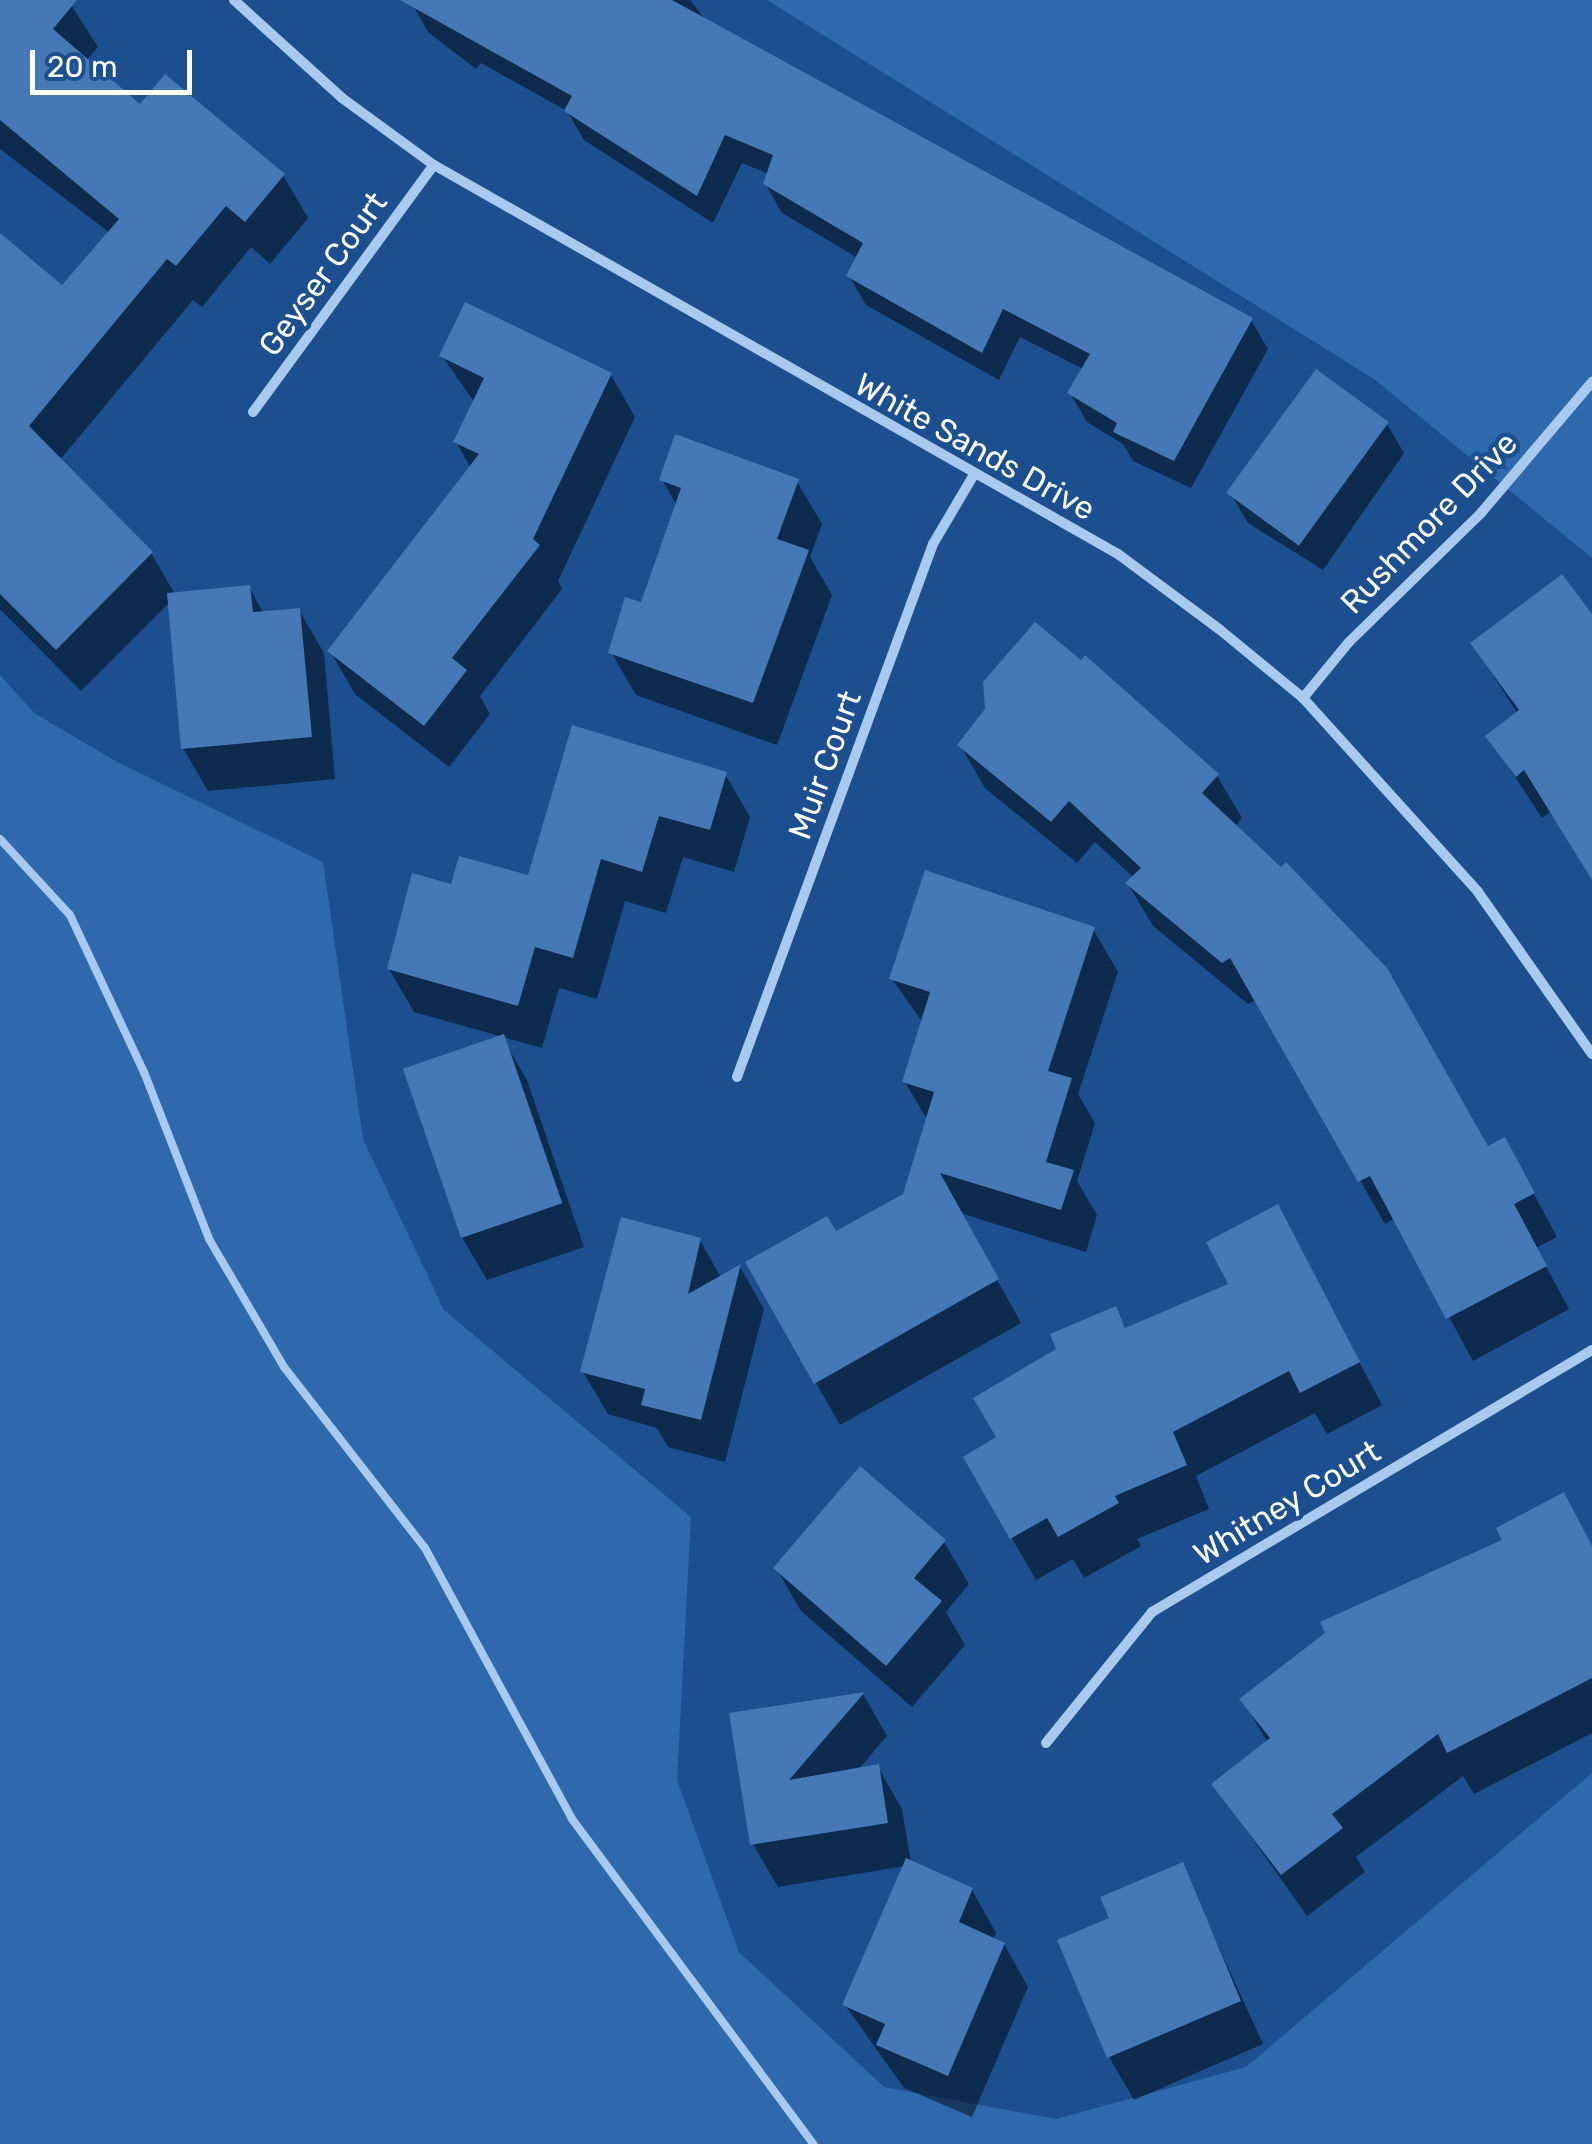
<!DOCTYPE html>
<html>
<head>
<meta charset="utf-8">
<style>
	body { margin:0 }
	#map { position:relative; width:1592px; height:2144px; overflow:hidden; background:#1b4f8f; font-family:Rubik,sans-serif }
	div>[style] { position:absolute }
	.green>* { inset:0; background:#2e69ad }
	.shadow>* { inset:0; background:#0007 }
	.building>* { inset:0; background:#4478b7; transform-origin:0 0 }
	.service>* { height:8px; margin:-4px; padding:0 4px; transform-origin:4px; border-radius:4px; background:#a9c9ee }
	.minor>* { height:10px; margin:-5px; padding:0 5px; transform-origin:5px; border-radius:5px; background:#a9c9ee }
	span { translate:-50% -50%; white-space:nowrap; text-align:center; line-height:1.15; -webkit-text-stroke:9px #1b4f8f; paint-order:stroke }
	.street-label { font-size:32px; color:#fff }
	.scale { position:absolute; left:30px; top:50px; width:162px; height:45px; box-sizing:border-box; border:5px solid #fff; border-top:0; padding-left:12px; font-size:30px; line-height:35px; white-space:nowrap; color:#fff; -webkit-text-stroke:8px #1b4f8f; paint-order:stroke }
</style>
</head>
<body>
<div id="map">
	<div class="green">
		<i style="clip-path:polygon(767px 0,1592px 0,1592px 558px,1374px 379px)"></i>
		<i style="clip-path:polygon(0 675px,34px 713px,119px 763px,323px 862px,363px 1139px,444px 1310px,691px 1517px,677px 1780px,739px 1952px,884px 2087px,1056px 2119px,1246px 2067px,1592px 1773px,1592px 2144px,0 2144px)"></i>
	</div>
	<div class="shadow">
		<i style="clip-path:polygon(0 0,68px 0,98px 47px,86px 61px,140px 108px,283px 175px,308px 218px,270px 264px,251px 247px,202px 307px,193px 300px,59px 461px,151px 553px,175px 594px,249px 587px,264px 614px,299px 610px,324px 653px,335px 779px,208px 791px,183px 748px,170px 602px,81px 691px,0 609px,0 268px,62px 288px,110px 233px,0 149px)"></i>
		<i style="clip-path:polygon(410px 0,690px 0,708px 23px,1251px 320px,1268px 349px,1191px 488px,1133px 461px,1123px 444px,1087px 422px,1070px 393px,1083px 369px,1020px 337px,999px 380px,866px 305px,849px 276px,858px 258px,782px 213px,765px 183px,769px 174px,742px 163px,713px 223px,584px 140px,567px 111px,481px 63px,476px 69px,428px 32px)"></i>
		<i style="clip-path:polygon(442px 356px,611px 375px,635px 417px,558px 581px,562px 589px,480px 696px,490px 714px,449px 767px,355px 694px,330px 651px,471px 468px,456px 442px,475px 403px)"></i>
		<i style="clip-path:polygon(1387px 424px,1404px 453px,1323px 570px,1248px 523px,1231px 494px)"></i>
		<i style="clip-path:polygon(662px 479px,797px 482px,822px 524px,810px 557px,832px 595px,777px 745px,636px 695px,611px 652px,642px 605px,677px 506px)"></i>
		<i style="clip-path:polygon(1592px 618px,1592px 878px,1551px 811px,1542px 818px,1489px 737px,1518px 714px,1473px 644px)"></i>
		<i style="clip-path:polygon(1085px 659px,1217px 776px,1242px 818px,1234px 827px,1487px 1149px,1528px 1183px,1557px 1237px,1536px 1248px,1569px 1309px,1473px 1361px,1395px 1218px,1385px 1224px,1257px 1000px,1248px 1004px,1153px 926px,1128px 884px,1134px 878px,1095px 842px,1077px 863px,985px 788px,960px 745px)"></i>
		<i style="clip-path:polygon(725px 774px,750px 817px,734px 872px,683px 857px,666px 913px,625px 901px,597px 999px,559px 988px,542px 1048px,414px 1012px,389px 969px,453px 887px,530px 878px)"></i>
		<i style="clip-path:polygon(1093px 929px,1118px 972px,1078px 1094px,1095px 1123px,1077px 1181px,1097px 1215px,1086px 1252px,960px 1213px,1021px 1323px,840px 1425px,748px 1263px,835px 1234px,905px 1195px,928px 1121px,905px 1082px,923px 1023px,892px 979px)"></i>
		<i style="clip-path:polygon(502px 1037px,527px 1080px,584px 1247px,487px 1280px,462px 1237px)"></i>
		<i style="clip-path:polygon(1277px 1207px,1382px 1405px,1327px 1434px,1315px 1413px,1196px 1476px,1209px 1509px,1137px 1539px,1141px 1546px,1084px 1578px,1073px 1559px,1036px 1580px,966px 1458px,999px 1438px,1060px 1351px,1114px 1309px,1127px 1330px,1232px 1286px)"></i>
		<i style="clip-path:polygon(700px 1240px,721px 1278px,740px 1267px,764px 1309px,725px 1462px,668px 1447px,657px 1428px,608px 1414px,583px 1372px)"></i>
		<i style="clip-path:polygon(1506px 1541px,1592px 1546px,1592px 1733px,1474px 1794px,1463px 1776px,1356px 1857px,1365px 1872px,1307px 1916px,1214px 1784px,1268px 1743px,1242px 1699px)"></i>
		<i style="clip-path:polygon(944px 1542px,969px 1584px,946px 1612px,965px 1645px,912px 1707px,801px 1611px,776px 1568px)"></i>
		<i style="clip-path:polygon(863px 1694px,887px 1736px,858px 1770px,878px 1767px,902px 1809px,911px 1863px,972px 1890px,996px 1933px,993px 1940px,1004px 1944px,1028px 1987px,972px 2117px,904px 2088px,845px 2005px,905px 1866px,778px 1887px,753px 1844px,732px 1715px)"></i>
		<i style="clip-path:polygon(1182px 1866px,1263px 2044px,1134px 2100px,1109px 2057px,1112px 1919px)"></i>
	</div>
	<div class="building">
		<i style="clip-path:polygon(0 0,77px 0,53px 29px,140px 104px,165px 74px,285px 174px,245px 222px,226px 206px,176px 266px,167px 259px,29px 426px,153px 552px,56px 650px,0 594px,0 233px,62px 285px,119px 219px,0 120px)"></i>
		<i style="clip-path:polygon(400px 0,672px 0,1253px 318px,1174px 461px,1113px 432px,1117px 423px,1067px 393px,1090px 354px,1003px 309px,982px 353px,846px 276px,863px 243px,763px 184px,773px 155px,725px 135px,697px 196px,564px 111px,572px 96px)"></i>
		<i style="clip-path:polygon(465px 302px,612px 373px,533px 539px,540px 545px,452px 658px,467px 670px,424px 726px,327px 651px,479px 454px,453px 442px,484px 378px,439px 356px)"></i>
		<i style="left:1316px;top:369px;width:90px;height:153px;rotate:36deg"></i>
		<i style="clip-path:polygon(675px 434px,799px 479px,777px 539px,809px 550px,753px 703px,608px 653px,625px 597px,641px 602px,681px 488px,659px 480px)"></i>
		<i style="clip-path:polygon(1562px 574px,1592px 614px,1592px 880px,1524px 770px,1516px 777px,1485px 736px,1519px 710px,1470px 643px)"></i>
		<i style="clip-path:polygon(250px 585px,253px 612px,300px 608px,312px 737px,181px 749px,167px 593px)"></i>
		<i style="clip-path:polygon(1035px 622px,1081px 660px,1085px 655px,1219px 774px,1202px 793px,1281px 867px,1286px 862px,1387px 968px,1488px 1146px,1505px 1137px,1535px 1193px,1514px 1204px,1547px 1266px,1446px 1319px,1370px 1176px,1358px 1182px,1230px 958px,1222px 963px,1125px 883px,1141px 868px,1069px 801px,1051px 822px,957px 745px,985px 709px,983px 682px)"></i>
		<i style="clip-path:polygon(572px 725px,727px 772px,710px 830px,659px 816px,642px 872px,601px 859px,573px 958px,535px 947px,518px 1006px,387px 969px,412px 873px,451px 884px,459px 856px,528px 875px)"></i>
		<i style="clip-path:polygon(925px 870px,1095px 927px,1048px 1071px,1072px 1078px,1046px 1162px,1074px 1170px,1061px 1210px,940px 1173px,999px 1279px,814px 1384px,745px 1262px,827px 1216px,836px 1231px,903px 1194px,934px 1092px,902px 1082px,930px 992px,889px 979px)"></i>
		<i style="left:504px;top:1034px;width:179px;height:107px;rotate:71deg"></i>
		<i style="clip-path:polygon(1278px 1204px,1360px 1362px,1300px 1393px,1289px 1371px,1173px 1432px,1187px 1465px,1115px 1496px,1119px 1503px,1058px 1537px,1047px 1518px,1010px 1539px,963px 1457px,996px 1437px,973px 1398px,1056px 1349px,1050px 1334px,1116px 1306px,1125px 1328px,1228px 1284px,1206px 1242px)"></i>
		<i style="clip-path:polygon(621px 1217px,701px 1238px,688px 1294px,741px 1264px,701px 1420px,641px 1405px,645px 1389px,580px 1372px)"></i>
		<i style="clip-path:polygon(860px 1466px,946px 1540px,914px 1578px,942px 1601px,886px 1666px,773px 1568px)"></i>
		<i style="clip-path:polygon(1564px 1492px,1592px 1546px,1592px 1678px,1447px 1753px,1438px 1734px,1332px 1814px,1343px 1828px,1281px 1875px,1211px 1784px,1270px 1738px,1239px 1699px,1325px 1633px,1320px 1622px,1502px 1540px,1496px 1528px)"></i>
		<i style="clip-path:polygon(865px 1692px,789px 1780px,879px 1764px,888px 1823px,750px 1845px,729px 1713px)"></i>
		<i style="clip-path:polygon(906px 1858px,973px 1888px,959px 1922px,1005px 1943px,948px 2076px,876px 2045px,885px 2024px,842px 2005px)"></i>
		<i style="clip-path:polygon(1183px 1862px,1241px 2001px,1107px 2058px,1057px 1940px,1109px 1918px,1100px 1897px)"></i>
	</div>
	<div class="service">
		<i style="left:0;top:839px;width:103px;rotate:47.4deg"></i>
		<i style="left:70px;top:915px;width:174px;rotate:64.8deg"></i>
		<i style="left:144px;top:1072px;width:179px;rotate:68.7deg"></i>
		<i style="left:209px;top:1239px;width:148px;rotate:59.6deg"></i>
		<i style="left:284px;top:1367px;width:229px;rotate:52.1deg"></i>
		<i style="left:425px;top:1548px;width:308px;rotate:61.5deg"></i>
		<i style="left:572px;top:1819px;width:405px;rotate:53.4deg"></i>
	</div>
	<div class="minor">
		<i style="left:234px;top:0;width:146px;rotate:42.2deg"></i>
		<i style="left:342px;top:98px;width:114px;rotate:36.1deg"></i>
		<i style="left:434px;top:165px;width:787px;rotate:29.63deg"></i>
		<i style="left:1118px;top:554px;width:126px;rotate:36.6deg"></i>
		<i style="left:1219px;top:629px;width:109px;rotate:39.4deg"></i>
		<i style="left:1303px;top:698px;width:261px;rotate:47.9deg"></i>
		<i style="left:1478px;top:892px;width:198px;rotate:54.9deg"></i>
		<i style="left:253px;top:412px;width:306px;rotate:-53.8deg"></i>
		<i style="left:1303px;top:698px;width:72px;rotate:-50.6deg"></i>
		<i style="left:1349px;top:642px;width:185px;rotate:-44.3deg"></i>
		<i style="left:1481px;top:513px;width:172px;rotate:-49.7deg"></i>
		<i style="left:737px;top:1077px;width:568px;rotate:-69.81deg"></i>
		<i style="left:933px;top:544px;width:79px;rotate:-59.5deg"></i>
		<i style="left:1046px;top:1743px;width:169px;rotate:-51deg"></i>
		<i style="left:1152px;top:1612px;width:512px;rotate:-30.77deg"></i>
	</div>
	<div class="street-label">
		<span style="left:323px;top:274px;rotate:-54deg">Geyser Court</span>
		<span style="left:975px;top:447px;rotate:29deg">White Sands Drive</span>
		<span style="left:1429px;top:523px;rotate:-46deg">Rushmore Drive</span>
		<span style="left:825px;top:765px;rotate:-70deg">Muir Court</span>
		<span style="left:1287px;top:1503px;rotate:-31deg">Whitney Court</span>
	</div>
	<div class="scale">20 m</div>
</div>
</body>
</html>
